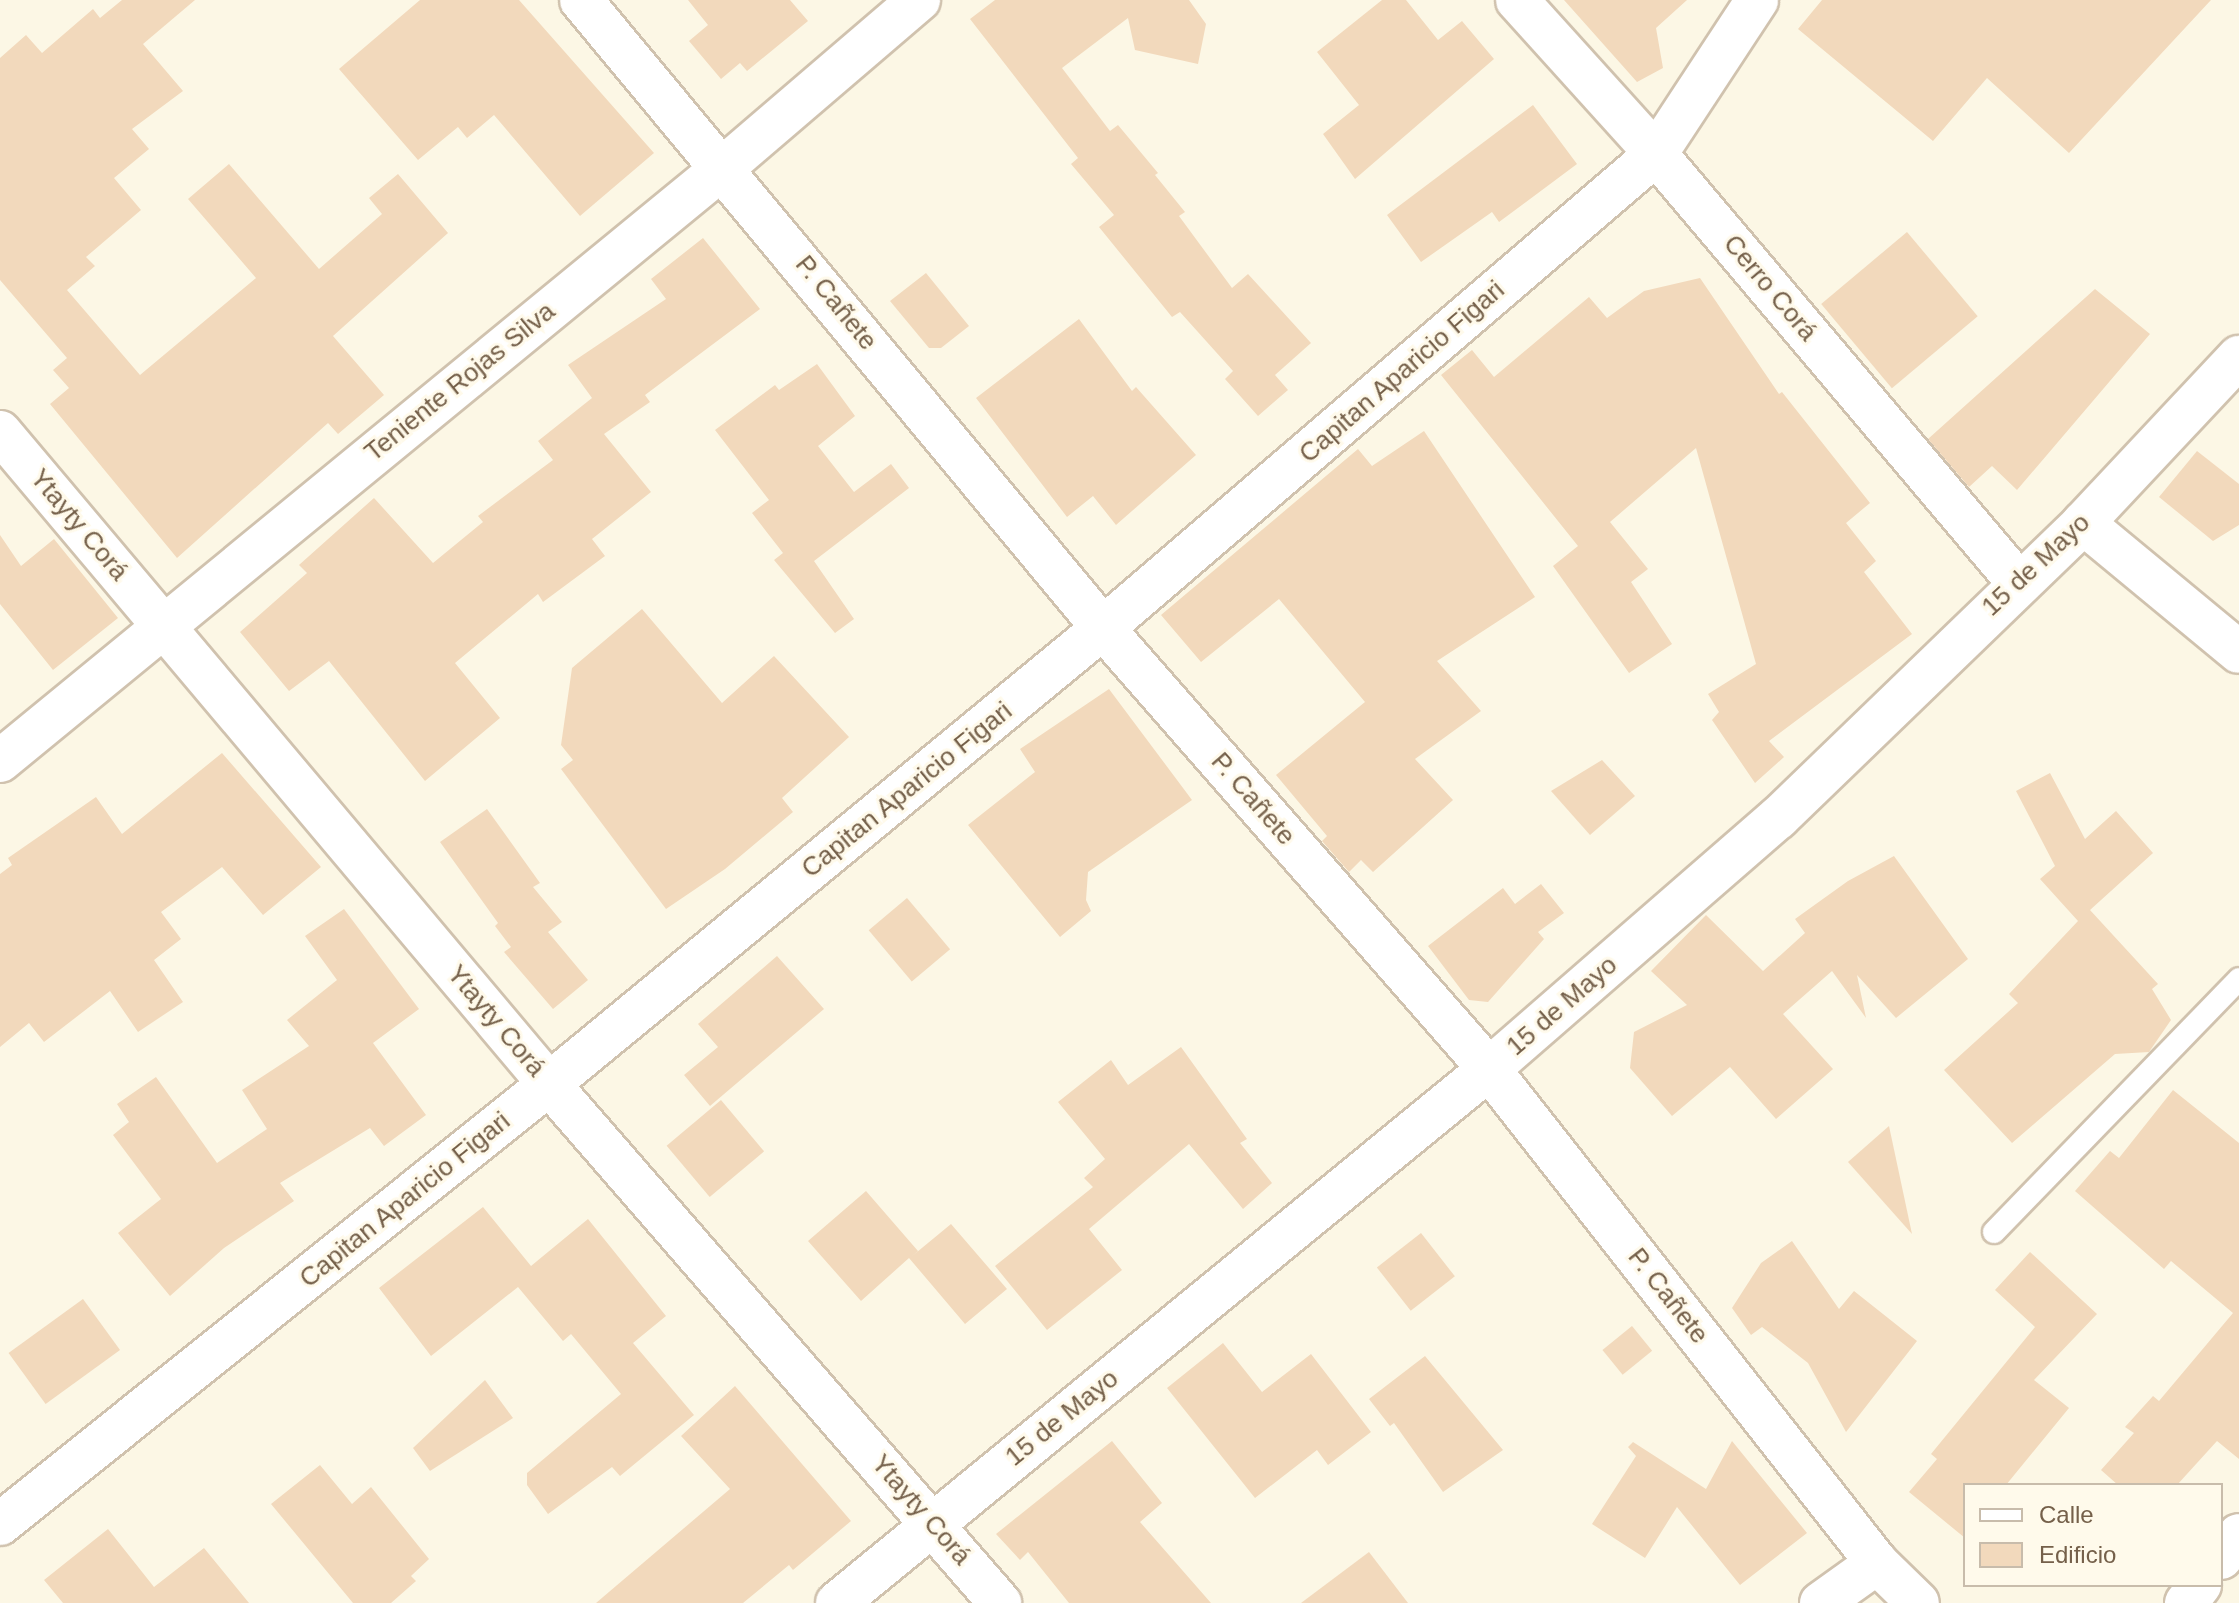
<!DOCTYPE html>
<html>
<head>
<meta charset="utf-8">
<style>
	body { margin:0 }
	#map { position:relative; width:2239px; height:1603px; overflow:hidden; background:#fcf7e5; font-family:Arial,sans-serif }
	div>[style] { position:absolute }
	.building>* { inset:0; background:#f2d9bc; transform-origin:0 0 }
	.roads { filter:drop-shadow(2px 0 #d0c2ae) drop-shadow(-2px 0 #d0c2ae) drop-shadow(0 2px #d0c2ae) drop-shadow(0 -2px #d0c2ae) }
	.lane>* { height:22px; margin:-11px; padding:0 11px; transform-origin:11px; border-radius:11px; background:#fff }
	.street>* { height:42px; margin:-21px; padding:0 21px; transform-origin:21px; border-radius:21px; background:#fff }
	span { translate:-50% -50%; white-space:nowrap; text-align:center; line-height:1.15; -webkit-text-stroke:6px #fffaeb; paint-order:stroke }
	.street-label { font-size:26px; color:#75604a }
	.legend { position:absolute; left:1963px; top:1483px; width:260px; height:104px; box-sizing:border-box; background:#fffaeb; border:2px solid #c8bcab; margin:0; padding:10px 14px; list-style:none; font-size:24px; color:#75604a }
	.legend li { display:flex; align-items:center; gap:16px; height:40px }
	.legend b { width:40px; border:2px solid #c8bcab }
</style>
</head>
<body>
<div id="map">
	<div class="building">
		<i style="clip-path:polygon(122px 0,195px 0,143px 44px,183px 91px,132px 129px,149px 149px,114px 178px,141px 210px,86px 257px,95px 266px,67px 290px,140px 375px,256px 278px,188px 199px,229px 164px,319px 269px,382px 214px,369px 198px,398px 174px,448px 233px,333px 336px,384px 395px,338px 434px,328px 423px,177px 558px,50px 404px,69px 388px,53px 370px,67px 358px,0 280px,0 58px,26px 35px,42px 53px,93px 9px,100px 18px)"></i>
		<i style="clip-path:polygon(420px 0,519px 0,654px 153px,580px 216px,494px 115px,467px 138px,458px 127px,418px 160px,339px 69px)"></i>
		<i style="clip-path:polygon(688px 0,790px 0,808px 21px,747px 71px,740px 63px,721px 79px,689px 41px,708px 25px)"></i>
		<i style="clip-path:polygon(995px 0,1189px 0,1206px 24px,1198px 64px,1135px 50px,1128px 18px,1062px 68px,1110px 131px,1118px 125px,1158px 173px,1155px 175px,1185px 212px,1179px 216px,1232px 288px,1248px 274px,1311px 343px,1275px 375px,1288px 390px,1258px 416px,1225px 379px,1233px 371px,1180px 312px,1172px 317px,1099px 227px,1114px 215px,1071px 164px,1078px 158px,970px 19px)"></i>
		<i style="clip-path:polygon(1382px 0,1406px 0,1438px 40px,1462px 21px,1494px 59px,1355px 179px,1323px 134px,1359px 105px,1317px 52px)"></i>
		<i style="clip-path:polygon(1564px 0,1687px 0,1656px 28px,1663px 68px,1637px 82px)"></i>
		<i style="clip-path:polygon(1822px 0,2211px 0,2069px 153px,1987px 78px,1933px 141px,1798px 29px)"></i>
		<i style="clip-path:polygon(1533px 105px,1577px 164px,1499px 222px,1492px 212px,1421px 262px,1387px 215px)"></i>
		<i style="left:1907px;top:232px;width:110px;height:112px;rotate:50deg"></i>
		<i style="clip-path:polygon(703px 238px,760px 309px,645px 395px,650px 402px,604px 434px,651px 492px,592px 539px,605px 556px,543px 602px,538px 594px,455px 663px,500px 718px,425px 781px,329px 661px,289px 691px,240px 632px,307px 573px,299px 565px,374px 498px,433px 563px,483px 522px,478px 516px,553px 460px,538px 441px,592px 398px,568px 365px,666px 299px,651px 279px)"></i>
		<i style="clip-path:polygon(926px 273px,969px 326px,941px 348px,929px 348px,890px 301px)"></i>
		<i style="clip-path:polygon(1700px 278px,1779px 394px,1782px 392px,1870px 503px,1846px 523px,1876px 561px,1864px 572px,1912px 634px,1769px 741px,1784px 757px,1755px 783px,1712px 720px,1719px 712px,1708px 694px,1756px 664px,1696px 448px,1610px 522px,1648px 569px,1631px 582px,1672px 644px,1629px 673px,1553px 566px,1578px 546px,1441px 375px,1472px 350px,1494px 377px,1589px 297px,1607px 318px,1644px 291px)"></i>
		<i style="clip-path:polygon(2095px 289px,2150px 334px,2017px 490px,1992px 466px,1969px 487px,1928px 439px)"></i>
		<i style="clip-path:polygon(1079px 319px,1132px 391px,1136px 387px,1196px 455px,1116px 525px,1093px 496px,1067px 517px,976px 398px)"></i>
		<i style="clip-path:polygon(817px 364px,855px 416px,818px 446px,854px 492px,891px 464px,909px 488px,814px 561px,854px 619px,835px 633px,774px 560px,783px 553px,752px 513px,769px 500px,715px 430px,775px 385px,779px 390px)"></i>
		<i style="clip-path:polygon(1424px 431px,1535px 597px,1437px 661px,1481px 711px,1415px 759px,1453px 800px,1373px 872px,1361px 860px,1349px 872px,1322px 841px,1327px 836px,1276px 775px,1365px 702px,1279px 599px,1201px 662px,1161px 615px,1358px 449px,1372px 466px)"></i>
		<i style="clip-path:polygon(2197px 451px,2239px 484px,2239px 525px,2213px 541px,2159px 497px)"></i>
		<i style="clip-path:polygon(0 535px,21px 566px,54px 539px,118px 618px,53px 670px,0 604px)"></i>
		<i style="clip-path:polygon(642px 609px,722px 703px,774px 656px,849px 737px,782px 798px,793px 812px,725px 869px,666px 909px,561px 769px,573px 760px,561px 745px,572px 668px)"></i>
		<i style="clip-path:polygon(1109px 689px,1192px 800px,1088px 872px,1086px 900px,1091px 911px,1060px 937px,968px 825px,1035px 772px,1020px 749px)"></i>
		<i style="clip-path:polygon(222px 753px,321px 867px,263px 915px,222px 867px,161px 912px,181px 939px,154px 960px,183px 1002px,138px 1032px,110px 991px,44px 1042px,29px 1023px,0 1047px,0 874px,12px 865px,8px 858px,96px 797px,122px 834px)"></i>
		<i style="clip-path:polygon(1602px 760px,1635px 796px,1590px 835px,1551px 791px)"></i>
		<i style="clip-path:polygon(2050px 773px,2085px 839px,2116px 811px,2153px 853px,2090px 910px,2158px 984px,2152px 989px,2171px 1020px,2149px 1052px,2115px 1054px,2012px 1143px,1944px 1070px,2018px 1003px,2009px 994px,2078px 921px,2040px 879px,2055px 866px,2016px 791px)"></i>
		<i style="clip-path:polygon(487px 809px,540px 883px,533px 887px,562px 922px,548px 932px,588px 980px,553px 1009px,504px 952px,511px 947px,495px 926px,498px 923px,440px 842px)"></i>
		<i style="clip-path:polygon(1894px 856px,1968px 959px,1896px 1018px,1857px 975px,1866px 1018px,1832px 971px,1783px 1014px,1833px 1069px,1776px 1119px,1730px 1067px,1672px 1116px,1630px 1068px,1634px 1032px,1687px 1005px,1651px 971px,1706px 915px,1763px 971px,1805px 933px,1795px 919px,1848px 881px)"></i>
		<i style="clip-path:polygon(1541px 884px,1564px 913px,1538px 932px,1544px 939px,1488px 1002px,1469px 1000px,1428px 946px,1503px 888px,1515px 904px)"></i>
		<i style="left:907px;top:898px;width:67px;height:50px;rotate:50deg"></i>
		<i style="clip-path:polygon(344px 909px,419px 1009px,373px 1043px,426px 1115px,384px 1146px,370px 1128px,280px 1183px,294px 1201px,224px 1248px,170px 1296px,118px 1233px,161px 1199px,113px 1135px,129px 1122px,117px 1104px,156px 1077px,217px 1163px,267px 1129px,242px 1090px,309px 1046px,287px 1020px,337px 980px,305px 936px)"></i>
		<i style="clip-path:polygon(777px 956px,824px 1009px,710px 1106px,684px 1075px,718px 1047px,698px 1024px)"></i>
		<i style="clip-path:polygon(1181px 1047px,1247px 1139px,1240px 1143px,1272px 1183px,1243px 1209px,1189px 1144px,1089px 1229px,1122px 1270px,1047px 1330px,995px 1266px,1093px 1187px,1084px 1178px,1105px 1159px,1058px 1102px,1111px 1060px,1128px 1085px)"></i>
		<i style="clip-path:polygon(2173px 1090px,2239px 1143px,2239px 1459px,2217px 1441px,2177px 1485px,2118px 1485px,2101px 1470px,2134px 1433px,2125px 1427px,2153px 1396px,2159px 1401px,2233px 1313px,2171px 1261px,2164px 1269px,2075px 1191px,2110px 1151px,2119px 1158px)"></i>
		<i style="left:721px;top:1100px;width:67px;height:71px;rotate:50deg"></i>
		<i style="clip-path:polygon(1889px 1126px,1912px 1234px,1848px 1162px)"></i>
		<i style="clip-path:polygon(866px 1191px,918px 1251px,911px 1257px,951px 1224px,1007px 1289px,965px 1324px,909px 1258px,861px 1301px,808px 1241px)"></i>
		<i style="clip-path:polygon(483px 1207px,531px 1266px,588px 1219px,666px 1316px,633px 1343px,694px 1415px,620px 1476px,612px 1467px,548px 1514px,527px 1485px,527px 1473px,621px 1394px,571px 1334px,563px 1341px,518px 1287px,431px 1356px,379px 1288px)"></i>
		<i style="left:1421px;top:1233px;width:55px;height:56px;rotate:52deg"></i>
		<i style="clip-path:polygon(1792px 1241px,1839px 1309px,1854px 1291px,1917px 1341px,1846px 1432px,1808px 1363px,1762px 1327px,1751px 1335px,1732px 1308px,1761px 1263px)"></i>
		<i style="clip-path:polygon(2030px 1252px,2097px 1314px,2034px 1380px,2069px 1408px,2006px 1485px,1965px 1485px,1965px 1538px,1909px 1492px,1937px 1459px,1931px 1454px,2035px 1327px,1995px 1290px)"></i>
		<i style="left:83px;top:1299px;width:63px;height:92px;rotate:54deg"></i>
		<i style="left:1632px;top:1326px;width:32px;height:38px;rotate:51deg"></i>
		<i style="clip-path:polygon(1223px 1343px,1262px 1392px,1311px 1354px,1371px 1432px,1328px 1465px,1317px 1450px,1255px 1498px,1167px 1388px)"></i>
		<i style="clip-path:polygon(1425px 1356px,1503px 1450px,1443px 1492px,1394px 1423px,1390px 1426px,1369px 1399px)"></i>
		<i style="clip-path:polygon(485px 1380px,513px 1418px,430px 1471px,413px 1448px)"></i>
		<i style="clip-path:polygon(735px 1386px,851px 1521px,793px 1570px,789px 1565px,743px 1603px,596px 1603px,730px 1489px,681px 1436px)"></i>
		<i style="clip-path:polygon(1112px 1441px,1162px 1503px,1140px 1522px,1211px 1603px,1069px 1603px,1028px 1552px,1020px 1560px,996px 1534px)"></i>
		<i style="clip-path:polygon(1732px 1441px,1807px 1533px,1740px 1585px,1677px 1507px,1645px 1558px,1592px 1524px,1636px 1456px,1628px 1447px,1633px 1442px,1706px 1489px)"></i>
		<i style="clip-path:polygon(320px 1465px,352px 1504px,371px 1487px,429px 1559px,411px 1576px,416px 1581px,391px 1603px,353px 1603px,271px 1504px)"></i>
		<i style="clip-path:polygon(108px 1529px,154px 1587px,204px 1548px,249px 1603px,63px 1603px,44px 1580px)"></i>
		<i style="clip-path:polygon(1369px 1552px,1408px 1603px,1301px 1603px)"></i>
	</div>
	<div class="roads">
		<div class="lane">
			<i style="left:1994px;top:1232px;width:352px;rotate:-45.9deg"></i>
		</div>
		<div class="street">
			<i style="left:581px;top:0;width:817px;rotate:50.27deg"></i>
			<i style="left:1103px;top:628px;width:586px;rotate:48.8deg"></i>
			<i style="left:1489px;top:1069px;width:628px;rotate:51.85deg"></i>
			<i style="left:1877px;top:1563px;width:57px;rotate:44.3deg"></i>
			<i style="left:1517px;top:0;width:207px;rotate:47.9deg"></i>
			<i style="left:1656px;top:154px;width:559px;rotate:49.79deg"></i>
			<i style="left:0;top:432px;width:852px;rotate:49.9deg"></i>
			<i style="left:549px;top:1084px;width:688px;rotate:49.01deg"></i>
			<i style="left:2083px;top:523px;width:202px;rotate:39.6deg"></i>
			<i style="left:0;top:761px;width:936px;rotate:-39.37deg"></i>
			<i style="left:724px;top:167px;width:257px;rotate:-40.6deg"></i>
			<i style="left:0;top:1524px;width:704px;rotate:-38.71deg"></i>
			<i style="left:549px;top:1084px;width:718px;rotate:-39.46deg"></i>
			<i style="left:1103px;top:628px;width:728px;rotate:-40.6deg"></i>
			<i style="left:1656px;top:154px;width:184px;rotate:-56.7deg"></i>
			<i style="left:2221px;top:1558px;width:29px;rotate:-52deg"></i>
			<i style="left:837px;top:1603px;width:843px;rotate:-39.32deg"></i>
			<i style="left:1489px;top:1069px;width:383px;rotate:-41deg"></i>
			<i style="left:1778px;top:818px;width:424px;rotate:-44deg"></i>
			<i style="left:2083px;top:523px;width:228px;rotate:-46.8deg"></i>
			<i style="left:1821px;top:1603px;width:69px;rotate:-35.5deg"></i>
			<i style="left:2186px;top:1603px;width:23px;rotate:-52deg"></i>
		</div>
	</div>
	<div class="street-label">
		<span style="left:1770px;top:288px;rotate:50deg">Cerro Corá</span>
		<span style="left:836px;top:303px;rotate:51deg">P. Cañete</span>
		<span style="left:1402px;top:372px;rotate:-41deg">Capitan Aparicio Figari</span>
		<span style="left:460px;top:382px;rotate:-39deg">Teniente Rojas Silva</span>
		<span style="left:79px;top:525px;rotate:50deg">Ytayty Corá</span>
		<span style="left:2036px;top:565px;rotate:-43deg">15 de Mayo</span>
		<span style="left:907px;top:790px;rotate:-39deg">Capitan Aparicio Figari</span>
		<span style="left:1253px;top:799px;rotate:49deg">P. Cañete</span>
		<span style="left:1562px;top:1006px;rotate:-41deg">15 de Mayo</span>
		<span style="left:496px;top:1021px;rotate:50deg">Ytayty Corá</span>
		<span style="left:405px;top:1200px;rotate:-39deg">Capitan Aparicio Figari</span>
		<span style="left:1668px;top:1296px;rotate:52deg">P. Cañete</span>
		<span style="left:1062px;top:1418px;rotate:-39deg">15 de Mayo</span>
		<span style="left:921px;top:1510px;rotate:49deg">Ytayty Corá</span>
	</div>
	<ul class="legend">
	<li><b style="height:10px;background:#fff"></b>Calle</li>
	<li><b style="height:22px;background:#f2d9bc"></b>Edificio</li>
	</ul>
</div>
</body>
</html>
